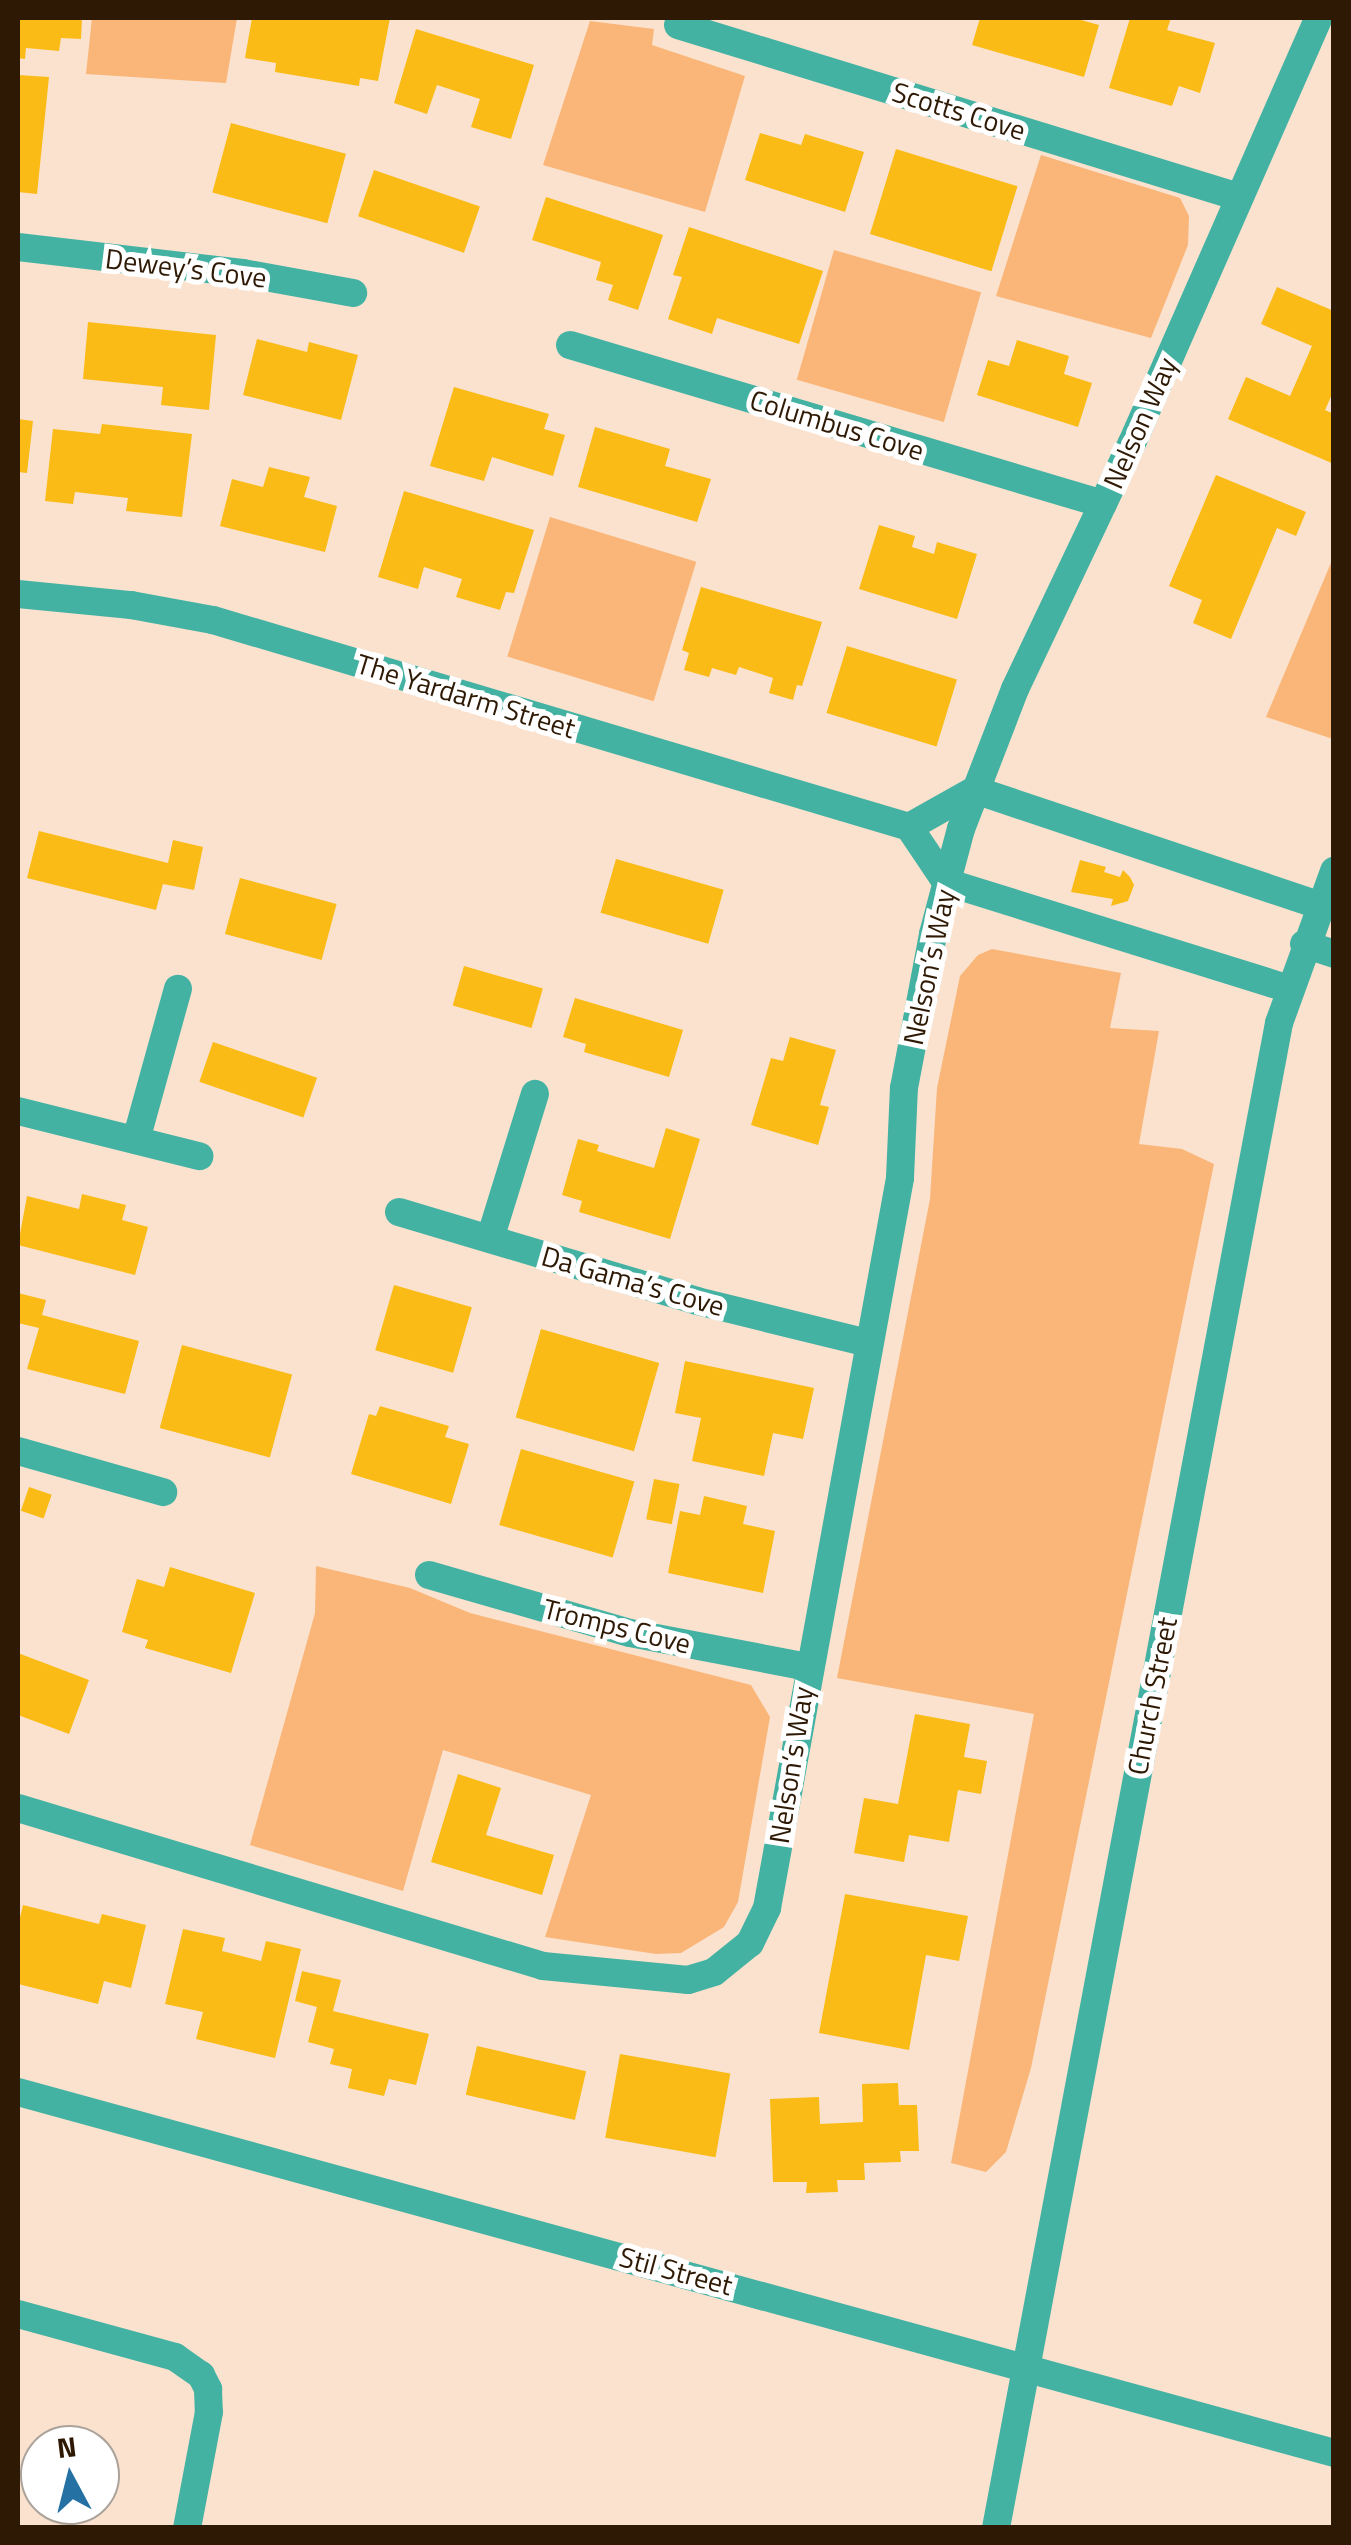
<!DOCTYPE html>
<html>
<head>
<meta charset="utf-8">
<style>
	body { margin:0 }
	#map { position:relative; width:1351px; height:2545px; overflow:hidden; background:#fae2ce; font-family:"Titillium Web",sans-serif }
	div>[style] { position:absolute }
	.green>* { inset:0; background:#fab678; transform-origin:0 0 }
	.building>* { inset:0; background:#fabb16; transform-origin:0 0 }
	.minor>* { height:28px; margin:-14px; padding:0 14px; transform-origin:14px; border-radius:14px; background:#43b2a3 }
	span { translate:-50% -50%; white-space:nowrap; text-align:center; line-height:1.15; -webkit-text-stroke:10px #fff; paint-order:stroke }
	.street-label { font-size:28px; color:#2e1904 }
	.frame { position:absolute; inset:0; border:20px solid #2e1904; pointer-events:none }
	.north { position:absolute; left:20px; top:2425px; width:100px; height:100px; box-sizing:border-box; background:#fff; border:2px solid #aba39b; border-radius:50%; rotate:353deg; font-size:28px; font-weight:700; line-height:40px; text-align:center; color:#2e1904 }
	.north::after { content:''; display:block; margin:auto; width:35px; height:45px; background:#2671a4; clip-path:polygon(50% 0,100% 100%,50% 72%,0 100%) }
</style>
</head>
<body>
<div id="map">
	<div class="green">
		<i style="clip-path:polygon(92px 18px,237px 18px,226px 83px,86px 74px)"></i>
		<i style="clip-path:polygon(590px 21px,654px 29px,652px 45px,745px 76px,705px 212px,543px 165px)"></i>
		<i style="clip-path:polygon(1041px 155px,1180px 198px,1189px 216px,1188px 245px,1151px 338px,996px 296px)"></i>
		<i style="left:834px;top:250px;width:153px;height:135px;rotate:16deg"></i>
		<i style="left:550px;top:517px;width:153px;height:146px;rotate:17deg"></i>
		<i style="clip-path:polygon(1333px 558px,1333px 739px,1266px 717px)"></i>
		<i style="clip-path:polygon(992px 949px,1121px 973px,1110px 1028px,1159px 1031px,1139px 1144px,1182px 1149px,1214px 1164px,1031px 2068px,1006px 2152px,986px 2172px,951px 2163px,1034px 1714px,837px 1678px,930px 1199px,937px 1088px,960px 976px,978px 955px)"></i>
		<i style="clip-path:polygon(316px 1566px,410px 1588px,470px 1613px,751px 1685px,770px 1717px,738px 1902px,724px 1927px,681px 1953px,656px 1954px,545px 1937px,591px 1795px,443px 1750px,403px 1891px,250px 1845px,315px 1613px)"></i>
	</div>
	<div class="building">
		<i style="clip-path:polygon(18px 18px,82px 18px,81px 39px,61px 38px,59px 51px,26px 48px,25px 59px,18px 58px)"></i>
		<i style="clip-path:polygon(252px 18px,390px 18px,378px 81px,360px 78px,359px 86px,275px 72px,276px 63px,245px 58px)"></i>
		<i style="clip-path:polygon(980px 18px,1074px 18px,1099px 25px,1084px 77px,972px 45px)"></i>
		<i style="clip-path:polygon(1130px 18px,1171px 18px,1167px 30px,1215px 43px,1200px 93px,1179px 86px,1172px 106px,1109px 88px)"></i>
		<i style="clip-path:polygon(416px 29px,534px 65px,511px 139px,471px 127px,480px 99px,437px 85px,427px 114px,394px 103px)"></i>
		<i style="clip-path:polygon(18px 75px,49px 77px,37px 194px,18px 192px)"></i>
		<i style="left:231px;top:123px;width:119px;height:72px;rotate:15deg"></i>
		<i style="clip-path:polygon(760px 133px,801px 145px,805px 134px,864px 152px,845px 212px,745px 180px)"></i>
		<i style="left:896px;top:149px;width:127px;height:89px;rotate:17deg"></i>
		<i style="left:374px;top:170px;width:112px;height:49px;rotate:19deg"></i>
		<i style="clip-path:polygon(546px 197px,663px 235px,638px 310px,608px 300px,613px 285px,596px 280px,601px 262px,532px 240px)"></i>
		<i style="clip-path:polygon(689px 227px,823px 271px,799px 344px,717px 318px,712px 334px,668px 319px,682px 277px,673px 275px)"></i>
		<i style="clip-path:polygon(1277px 287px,1334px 311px,1334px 390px,1325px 410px,1334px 414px,1334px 464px,1228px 419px,1246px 377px,1290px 396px,1312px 346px,1261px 324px)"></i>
		<i style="clip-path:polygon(88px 322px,216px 335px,209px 410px,161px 405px,163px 387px,83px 379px)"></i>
		<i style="clip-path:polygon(257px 339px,307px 352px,309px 342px,358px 355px,341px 420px,243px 395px)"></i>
		<i style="clip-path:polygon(1017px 340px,1069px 356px,1064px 374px,1092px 383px,1078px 427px,977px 395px,988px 360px,1009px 366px)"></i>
		<i style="clip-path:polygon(454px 387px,549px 414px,544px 429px,565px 435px,553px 476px,492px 457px,484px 481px,430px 466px)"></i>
		<i style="clip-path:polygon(18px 419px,33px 421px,27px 473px,18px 472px)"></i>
		<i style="clip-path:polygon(102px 424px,192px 434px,182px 517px,126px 511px,128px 498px,75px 492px,73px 504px,45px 501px,53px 429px,100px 434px)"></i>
		<i style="clip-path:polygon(595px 427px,670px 449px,665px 466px,711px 479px,697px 522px,578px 487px)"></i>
		<i style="clip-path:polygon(269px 467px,310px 477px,304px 497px,337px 506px,325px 552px,220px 526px,232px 479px,263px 487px)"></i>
		<i style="clip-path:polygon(1216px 475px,1306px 512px,1296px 536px,1277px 528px,1231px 639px,1193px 623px,1202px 600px,1169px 586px)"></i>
		<i style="clip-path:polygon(404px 491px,534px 530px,514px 593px,506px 592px,500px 610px,456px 597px,462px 579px,424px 567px,418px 589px,378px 577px)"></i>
		<i style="clip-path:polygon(879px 525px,915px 536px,912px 547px,934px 554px,937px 542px,977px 554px,957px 619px,859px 589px)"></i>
		<i style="clip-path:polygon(701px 587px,822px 622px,802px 686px,797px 685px,793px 700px,769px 693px,773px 678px,739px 667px,736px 675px,712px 668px,709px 677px,684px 670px,689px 653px,682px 650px)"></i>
		<i style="left:847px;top:646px;width:115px;height:70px;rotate:17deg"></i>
		<i style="clip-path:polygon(39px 831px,168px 863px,173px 840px,203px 847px,194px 890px,163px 884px,156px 910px,27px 878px)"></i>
		<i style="left:616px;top:859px;width:112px;height:56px;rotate:16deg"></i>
		<i style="clip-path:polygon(1080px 860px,1106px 867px,1104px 872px,1120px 877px,1123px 870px,1130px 877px,1134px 885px,1128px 901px,1111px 906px,1113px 899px,1071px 892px)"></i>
		<i style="left:240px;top:878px;width:100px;height:58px;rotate:15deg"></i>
		<i style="left:464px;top:966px;width:82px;height:41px;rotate:16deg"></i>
		<i style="clip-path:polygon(575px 998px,683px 1030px,669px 1077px,584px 1052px,586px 1044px,563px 1037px)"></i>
		<i style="clip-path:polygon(790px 1037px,836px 1050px,820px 1105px,829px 1107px,818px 1145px,751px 1125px,771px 1058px,783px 1061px)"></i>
		<i style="left:213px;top:1042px;width:110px;height:42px;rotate:19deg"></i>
		<i style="clip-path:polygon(666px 1128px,700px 1139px,670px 1239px,579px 1212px,582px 1201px,562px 1195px,578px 1139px,599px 1145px,597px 1151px,654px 1168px)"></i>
		<i style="clip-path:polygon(82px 1194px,126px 1205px,122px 1220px,148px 1227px,135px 1275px,18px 1245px,27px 1196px,79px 1209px)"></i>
		<i style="left:394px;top:1285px;width:81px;height:68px;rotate:16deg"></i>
		<i style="clip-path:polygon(18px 1293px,46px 1300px,42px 1315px,139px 1341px,125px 1394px,27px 1369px,39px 1328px,18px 1323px)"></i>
		<i style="left:541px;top:1329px;width:123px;height:92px;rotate:16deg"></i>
		<i style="left:182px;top:1345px;width:114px;height:86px;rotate:15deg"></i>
		<i style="clip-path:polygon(685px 1361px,814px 1388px,803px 1439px,773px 1433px,764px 1476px,692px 1461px,701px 1418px,675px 1413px)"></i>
		<i style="clip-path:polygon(380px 1406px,449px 1426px,445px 1437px,469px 1444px,451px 1504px,351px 1474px,369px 1414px,376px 1416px)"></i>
		<i style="left:521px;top:1449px;width:118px;height:79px;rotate:16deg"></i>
		<i style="left:654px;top:1479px;width:26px;height:41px;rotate:11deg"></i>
		<i style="left:29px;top:1487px;width:24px;height:25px;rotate:19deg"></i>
		<i style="clip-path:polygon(704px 1496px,747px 1506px,743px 1524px,775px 1531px,763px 1593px,668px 1573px,680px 1511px,700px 1515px)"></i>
		<i style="clip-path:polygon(170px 1567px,255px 1593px,231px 1673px,145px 1648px,148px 1640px,122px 1632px,137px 1579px,164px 1587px)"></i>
		<i style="clip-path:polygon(18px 1653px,89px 1680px,69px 1734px,18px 1715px)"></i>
		<i style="clip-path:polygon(915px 1714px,970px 1724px,964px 1757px,987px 1761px,981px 1794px,958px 1790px,949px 1842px,909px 1835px,904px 1862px,854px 1853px,864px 1798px,898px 1804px)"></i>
		<i style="clip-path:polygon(458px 1774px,501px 1788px,486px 1835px,554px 1855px,542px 1895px,431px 1862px)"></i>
		<i style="clip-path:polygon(845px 1894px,968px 1916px,959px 1961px,926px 1955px,909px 2050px,819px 2033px)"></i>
		<i style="clip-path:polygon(23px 1905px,99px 1924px,102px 1914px,146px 1925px,131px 1988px,104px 1981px,98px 2004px,18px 1984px,18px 1926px)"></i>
		<i style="clip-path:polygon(183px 1929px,225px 1938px,222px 1951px,261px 1961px,266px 1941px,301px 1949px,275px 2058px,196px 2039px,203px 2012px,165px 2004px)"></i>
		<i style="clip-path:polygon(302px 1971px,341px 1980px,333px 2011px,429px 2034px,416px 2085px,389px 2079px,384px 2096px,348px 2088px,352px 2069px,330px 2064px,334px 2049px,308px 2042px,317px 2007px,295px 2001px)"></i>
		<i style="left:477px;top:2046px;width:112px;height:50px;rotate:13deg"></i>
		<i style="left:620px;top:2054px;width:112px;height:85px;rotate:10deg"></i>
		<i style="clip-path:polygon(898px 2083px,899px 2105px,917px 2105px,919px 2151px,900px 2151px,901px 2162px,864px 2163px,865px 2180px,837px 2180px,838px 2192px,806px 2193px,807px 2182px,773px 2182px,770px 2099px,819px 2097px,820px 2124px,863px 2122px,862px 2084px)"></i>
	</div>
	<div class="minor">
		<i style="left:678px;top:25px;width:587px;rotate:17.05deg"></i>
		<i style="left:18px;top:247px;width:226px;rotate:6.6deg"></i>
		<i style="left:243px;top:273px;width:112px;rotate:10.3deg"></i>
		<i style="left:570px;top:345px;width:556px;rotate:16.61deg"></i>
		<i style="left:18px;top:594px;width:114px;rotate:5.6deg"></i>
		<i style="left:131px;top:605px;width:83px;rotate:10.4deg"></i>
		<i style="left:213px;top:620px;width:726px;rotate:16.56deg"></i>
		<i style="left:909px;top:827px;width:66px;rotate:56.1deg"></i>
		<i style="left:946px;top:882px;width:359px;rotate:17.3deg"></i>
		<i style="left:909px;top:827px;width:76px;rotate:-29.3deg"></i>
		<i style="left:975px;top:790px;width:363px;rotate:18.5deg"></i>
		<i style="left:1304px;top:944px;width:32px;rotate:18deg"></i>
		<i style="left:18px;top:1111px;width:187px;rotate:14deg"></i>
		<i style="left:136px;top:1140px;width:157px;rotate:-74.5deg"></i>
		<i style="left:399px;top:1212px;width:311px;rotate:16.6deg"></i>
		<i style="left:697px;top:1301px;width:176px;rotate:13.8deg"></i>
		<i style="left:490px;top:1239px;width:152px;rotate:-72.8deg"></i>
		<i style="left:18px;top:1451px;width:151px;rotate:15.8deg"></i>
		<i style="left:429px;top:1575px;width:209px;rotate:16.1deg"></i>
		<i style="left:630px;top:1633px;width:181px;rotate:10.8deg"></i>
		<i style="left:18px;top:1808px;width:548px;rotate:16.75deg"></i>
		<i style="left:543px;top:1966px;width:146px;rotate:5.5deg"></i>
		<i style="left:688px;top:1980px;width:27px;rotate:-17deg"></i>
		<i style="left:714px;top:1972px;width:46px;rotate:-38.9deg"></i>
		<i style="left:750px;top:1943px;width:39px;rotate:-64deg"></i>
		<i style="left:767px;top:1908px;width:742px;rotate:-79.67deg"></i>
		<i style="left:900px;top:1178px;width:90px;rotate:-87.5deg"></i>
		<i style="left:904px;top:1088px;width:157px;rotate:-79.3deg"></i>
		<i style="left:933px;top:934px;width:109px;rotate:-75.1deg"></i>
		<i style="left:961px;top:829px;width:150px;rotate:-68.9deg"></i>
		<i style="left:1015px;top:689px;width:272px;rotate:-64.6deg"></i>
		<i style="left:1132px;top:443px;width:464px;rotate:-66.3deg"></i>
		<i style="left:18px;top:2092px;width:1365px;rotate:15.34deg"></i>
		<i style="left:18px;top:2314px;width:163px;rotate:15.3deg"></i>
		<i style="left:175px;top:2357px;width:32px;rotate:35deg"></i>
		<i style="left:201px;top:2375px;width:16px;rotate:63deg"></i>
		<i style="left:208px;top:2389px;width:23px;rotate:88deg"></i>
		<i style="left:209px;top:2412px;width:118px;rotate:100.7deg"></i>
		<i style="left:996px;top:2528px;width:1531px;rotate:-79.35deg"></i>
		<i style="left:1279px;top:1023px;width:162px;rotate:-70.1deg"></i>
	</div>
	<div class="street-label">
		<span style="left:959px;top:111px;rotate:17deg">Scotts Cove</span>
		<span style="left:186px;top:268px;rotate:7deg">Dewey’s Cove</span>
		<span style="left:1140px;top:423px;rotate:-66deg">Nelson Way</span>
		<span style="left:837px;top:425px;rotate:17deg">Columbus Cove</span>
		<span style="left:466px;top:696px;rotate:17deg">The Yardarm Street</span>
		<span style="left:929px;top:967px;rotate:-78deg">Nelson’s Way</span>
		<span style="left:633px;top:1281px;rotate:16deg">Da Gama’s Cove</span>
		<span style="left:617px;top:1626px;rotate:14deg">Tromps Cove</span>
		<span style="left:1152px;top:1696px;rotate:-79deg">Church Street</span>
		<span style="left:791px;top:1765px;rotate:-81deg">Nelson’s Way</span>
		<span style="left:676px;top:2271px;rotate:15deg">Stil Street</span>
	</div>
	<div class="frame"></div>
	<div class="north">N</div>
</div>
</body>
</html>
